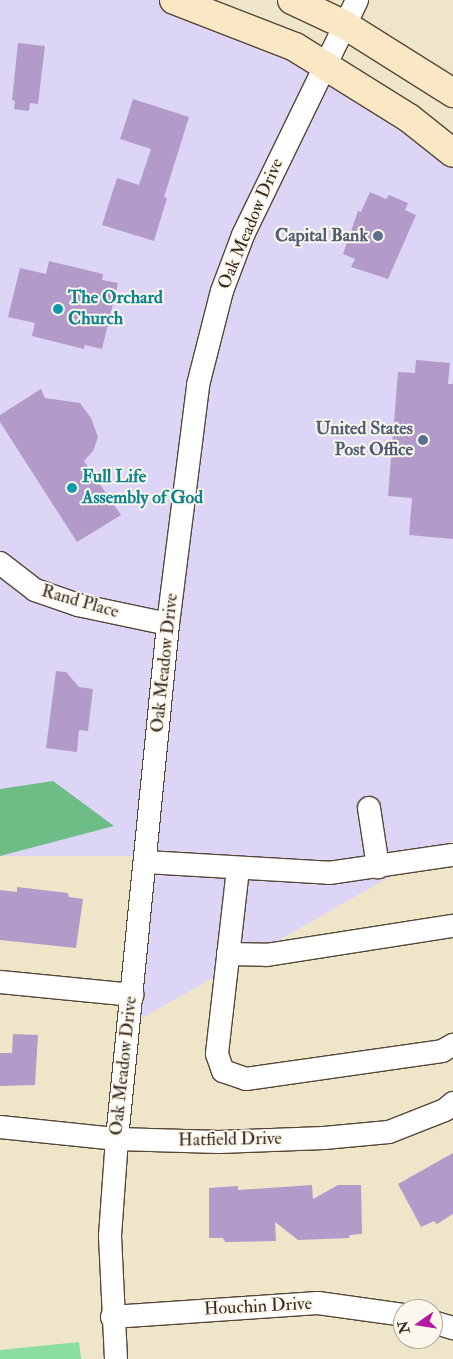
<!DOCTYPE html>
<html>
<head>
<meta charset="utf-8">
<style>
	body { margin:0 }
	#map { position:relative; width:453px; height:1359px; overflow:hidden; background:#efe6c9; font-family:"IM FELL Double Pica",serif }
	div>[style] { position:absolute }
	.built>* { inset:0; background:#ddd5f6 }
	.green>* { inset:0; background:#89dea0 }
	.forest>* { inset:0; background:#6ebd86 }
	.building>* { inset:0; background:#b29ac9 }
	.roads { filter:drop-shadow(1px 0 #564638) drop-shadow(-1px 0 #564638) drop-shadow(0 1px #564638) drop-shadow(0 -1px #564638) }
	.street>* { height:22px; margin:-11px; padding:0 11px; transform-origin:11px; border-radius:11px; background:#fff }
	.secondary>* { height:28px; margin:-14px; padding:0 14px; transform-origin:14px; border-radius:14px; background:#fae7c3 }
	.dots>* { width:14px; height:14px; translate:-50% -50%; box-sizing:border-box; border:2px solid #fbf7ec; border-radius:50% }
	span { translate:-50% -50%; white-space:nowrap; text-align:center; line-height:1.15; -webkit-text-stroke:4px #fbf7ec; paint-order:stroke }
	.street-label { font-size:18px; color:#3b2a1e }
	.service-label { font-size:18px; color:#4e5e75; font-weight:700 }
	.right { translate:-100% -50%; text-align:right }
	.culture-label { font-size:18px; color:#0d838f; font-weight:700 }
	.left { translate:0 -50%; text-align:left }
	.north { position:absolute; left:393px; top:1299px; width:50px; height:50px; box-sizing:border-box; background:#fbf7ec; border:1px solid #aea59a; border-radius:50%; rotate:257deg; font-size:14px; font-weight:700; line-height:20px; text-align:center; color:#3b2a1e }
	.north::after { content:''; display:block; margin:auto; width:18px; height:22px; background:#b5179e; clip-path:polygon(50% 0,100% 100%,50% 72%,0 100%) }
</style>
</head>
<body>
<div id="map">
	<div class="built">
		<i style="clip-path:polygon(0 0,174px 0,249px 26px,453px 153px,453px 841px,128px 1026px,145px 856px,0 856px)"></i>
	</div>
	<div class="green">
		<i style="clip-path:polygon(79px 1342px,81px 1359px,0 1359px,0 1350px)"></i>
	</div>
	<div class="forest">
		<i style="clip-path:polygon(53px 781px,114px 826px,0 856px,0 789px)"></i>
	</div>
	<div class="building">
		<i style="clip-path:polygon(18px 43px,45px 46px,38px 104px,30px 103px,29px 111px,14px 109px,15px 101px,12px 100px)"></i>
		<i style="clip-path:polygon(133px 99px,189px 117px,164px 197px,167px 198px,154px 241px,102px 225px,117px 178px,139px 185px,151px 149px,120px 139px)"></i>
		<i style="clip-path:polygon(370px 192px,386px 199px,389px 195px,408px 203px,405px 210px,416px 215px,388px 279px,351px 267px,355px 259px,343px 254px,358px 211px,361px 212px)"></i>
		<i style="clip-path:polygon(49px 261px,103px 274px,102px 280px,118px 283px,102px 349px,85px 345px,84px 349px,32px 336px,35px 323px,8px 317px,20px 268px,46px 274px)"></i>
		<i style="clip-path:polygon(416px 360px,450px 363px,448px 384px,453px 384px,453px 539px,409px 535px,412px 498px,388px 496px,398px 372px,415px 373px)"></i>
		<i style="clip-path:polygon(41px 389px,45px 398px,80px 403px,91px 418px,98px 437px,93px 451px,84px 461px,121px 515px,77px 542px,0 422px,0 415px)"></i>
		<i style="clip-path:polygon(56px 671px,66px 672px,79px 687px,93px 689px,88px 731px,79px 730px,77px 752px,46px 748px)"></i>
		<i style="clip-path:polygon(17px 887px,68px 893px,69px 897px,83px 899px,76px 948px,0 940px,0 890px,17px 892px)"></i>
		<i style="clip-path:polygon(13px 1034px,38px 1035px,35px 1085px,0 1086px,0 1053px,12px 1053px)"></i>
		<i style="clip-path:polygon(453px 1153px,453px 1214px,437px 1224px,434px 1221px,421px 1227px,398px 1184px)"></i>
		<i style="clip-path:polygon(312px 1185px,313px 1199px,338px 1185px,361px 1185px,362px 1234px,350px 1235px,349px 1238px,298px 1240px,275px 1222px,276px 1241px,225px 1242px,223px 1238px,209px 1238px,209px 1188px,238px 1186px,238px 1190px)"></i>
	</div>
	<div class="roads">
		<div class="street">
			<i style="left:0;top:563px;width:44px;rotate:37.6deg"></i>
			<i style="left:35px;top:590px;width:46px;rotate:19.2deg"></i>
			<i style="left:78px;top:605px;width:92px;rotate:11.9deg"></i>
			<i style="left:369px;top:808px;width:60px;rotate:81.3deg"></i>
			<i style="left:146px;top:862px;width:183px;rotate:3.4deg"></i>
			<i style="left:329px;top:873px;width:125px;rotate:-8.3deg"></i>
			<i style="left:238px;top:869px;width:186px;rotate:96.5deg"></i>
			<i style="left:217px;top:1054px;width:18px;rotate:71deg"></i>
			<i style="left:223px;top:1071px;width:24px;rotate:19deg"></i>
			<i style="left:246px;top:1079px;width:198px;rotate:-8.1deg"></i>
			<i style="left:442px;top:1051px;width:13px;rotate:-29deg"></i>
			<i style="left:228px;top:954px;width:39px;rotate:1deg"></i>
			<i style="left:267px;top:955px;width:188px;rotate:-8.9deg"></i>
			<i style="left:0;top:982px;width:133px;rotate:5.6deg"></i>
			<i style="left:0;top:1127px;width:118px;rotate:5.9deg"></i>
			<i style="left:117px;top:1139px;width:102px;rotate:1.7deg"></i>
			<i style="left:219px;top:1142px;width:105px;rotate:-2.2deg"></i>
			<i style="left:324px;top:1138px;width:65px;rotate:-5.3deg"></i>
			<i style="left:389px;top:1132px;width:60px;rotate:-21.4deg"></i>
			<i style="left:445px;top:1110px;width:11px;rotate:-41deg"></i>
			<i style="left:112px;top:1317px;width:206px;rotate:-3.9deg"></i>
			<i style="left:318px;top:1303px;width:86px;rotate:8deg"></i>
			<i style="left:433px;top:1322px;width:21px;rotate:17deg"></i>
			<i style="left:116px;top:1359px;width:123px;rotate:-92.8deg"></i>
			<i style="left:110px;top:1236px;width:97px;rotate:-85.9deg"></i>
			<i style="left:117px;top:1139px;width:518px;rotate:-84.34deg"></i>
			<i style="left:168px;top:624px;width:241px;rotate:-82.8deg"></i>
			<i style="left:198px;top:385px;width:97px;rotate:-75.7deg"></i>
			<i style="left:222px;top:291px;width:60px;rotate:-69.4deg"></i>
			<i style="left:243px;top:235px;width:261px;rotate:-64.1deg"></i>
		</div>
		<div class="secondary">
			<i style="left:174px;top:0;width:130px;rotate:21.2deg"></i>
			<i style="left:295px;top:47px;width:134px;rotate:31.9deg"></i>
			<i style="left:409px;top:118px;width:56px;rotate:38.5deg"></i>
			<i style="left:292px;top:0;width:59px;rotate:25.3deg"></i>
			<i style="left:345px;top:25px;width:128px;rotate:32.2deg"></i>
		</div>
	</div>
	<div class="dots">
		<i style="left:378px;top:236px;background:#5c6f8a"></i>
		<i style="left:58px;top:309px;background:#0f9aa8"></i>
		<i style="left:423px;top:440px;background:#5c6f8a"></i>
		<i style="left:72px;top:488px;background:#0f9aa8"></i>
	</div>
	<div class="street-label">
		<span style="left:251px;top:224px;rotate:-67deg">Oak Meadow Drive</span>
		<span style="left:80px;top:602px;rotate:16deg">Rand Place</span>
		<span style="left:165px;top:663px;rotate:-84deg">Oak Meadow Drive</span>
		<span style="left:124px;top:1066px;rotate:-84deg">Oak Meadow Drive</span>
		<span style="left:230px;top:1140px;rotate:-1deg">Hatfield Drive</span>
		<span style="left:258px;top:1307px;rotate:-3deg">Houchin Drive</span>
	</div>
	<div class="service-label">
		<span class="right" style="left:368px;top:236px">Capital Bank</span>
		<span class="right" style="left:413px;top:440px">United States<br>Post Office</span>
	</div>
	<div class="culture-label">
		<span class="left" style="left:68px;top:309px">The Orchard<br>Church</span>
		<span class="left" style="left:82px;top:488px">Full Life<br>Assembly of God</span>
	</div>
	<div class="north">N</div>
</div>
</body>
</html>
